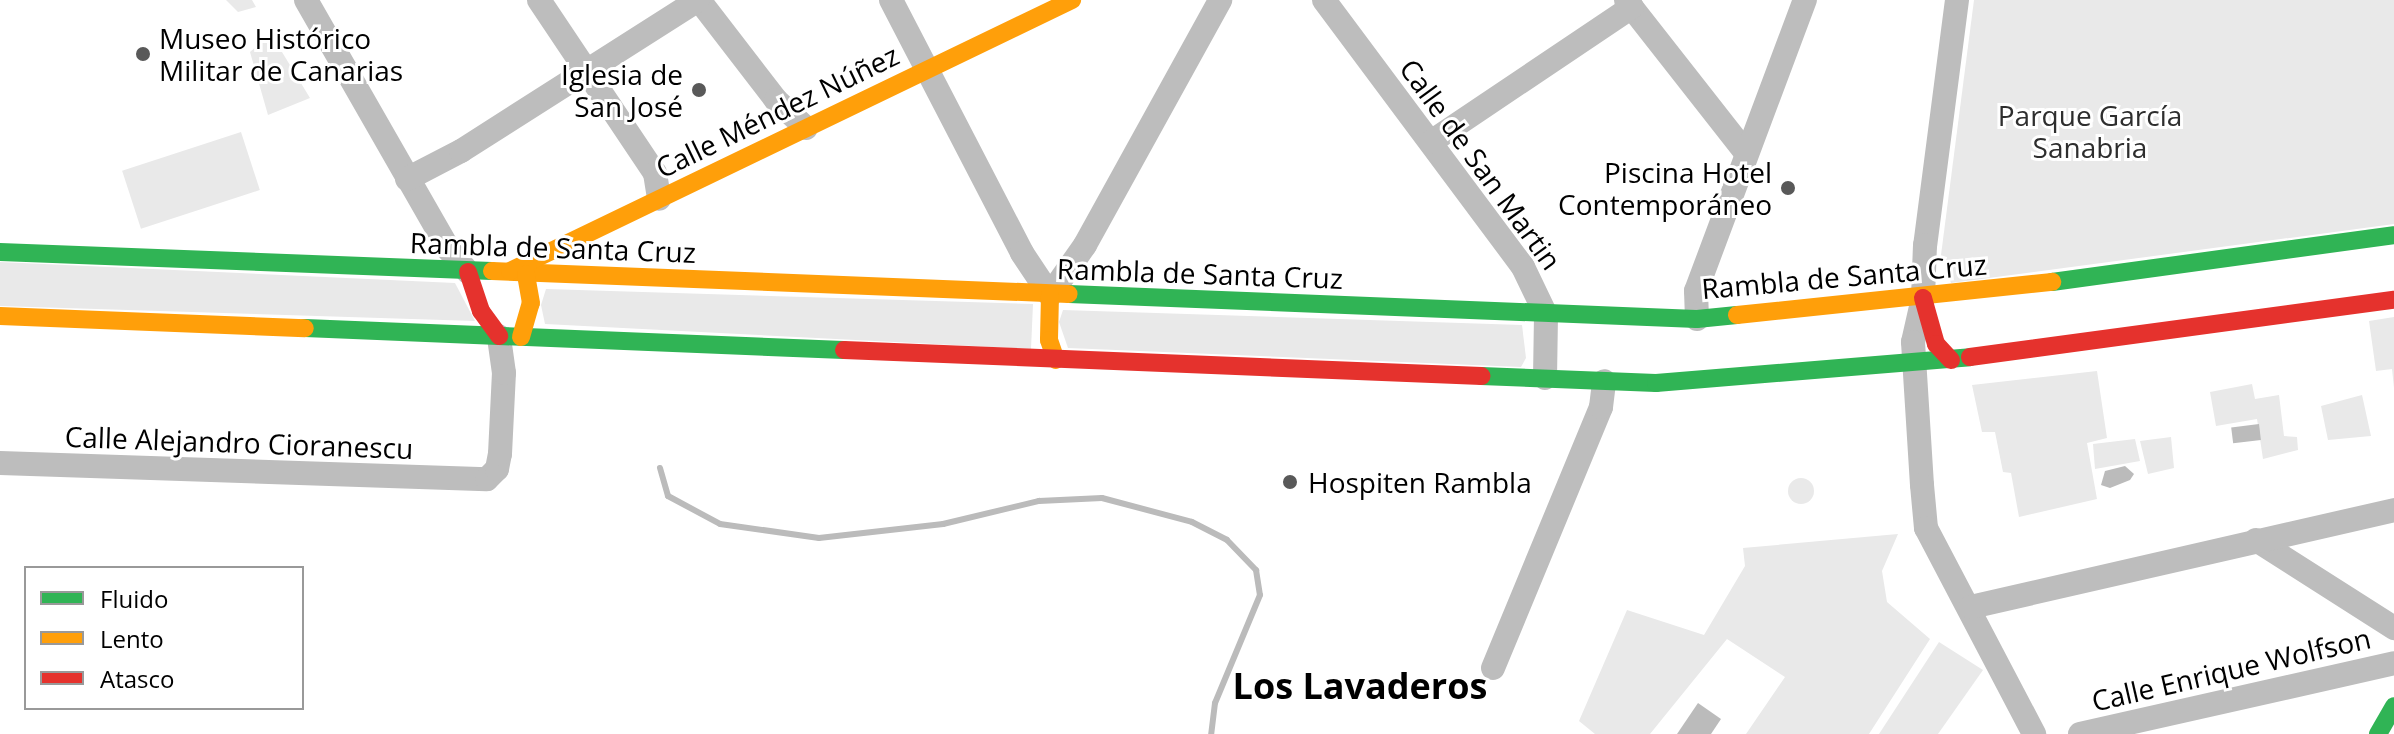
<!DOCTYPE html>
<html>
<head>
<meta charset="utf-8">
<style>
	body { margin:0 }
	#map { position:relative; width:2394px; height:734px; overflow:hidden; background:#fff; font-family:"Open Sans",sans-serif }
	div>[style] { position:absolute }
	.green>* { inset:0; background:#e9e9e9; transform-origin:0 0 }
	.round { border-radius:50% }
	.water>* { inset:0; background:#bbb; transform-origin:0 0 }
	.stream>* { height:6px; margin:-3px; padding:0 3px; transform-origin:3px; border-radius:3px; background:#bbb }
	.street>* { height:24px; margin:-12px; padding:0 12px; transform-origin:12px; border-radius:12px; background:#bdbdbd }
	.fast>* { height:18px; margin:-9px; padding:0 9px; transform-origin:9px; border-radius:9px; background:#30b455 }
	.slow>* { height:18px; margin:-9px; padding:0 9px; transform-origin:9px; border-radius:9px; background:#ff9f0a }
	.jam>* { height:18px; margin:-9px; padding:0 9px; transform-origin:9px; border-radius:9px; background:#e5322d }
	.dots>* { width:22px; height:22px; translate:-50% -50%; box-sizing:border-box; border:4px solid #fff; border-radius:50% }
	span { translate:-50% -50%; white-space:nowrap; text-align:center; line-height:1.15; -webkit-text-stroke:6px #fff; paint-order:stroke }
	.poi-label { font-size:28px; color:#000 }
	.left { translate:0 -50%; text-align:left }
	.right { translate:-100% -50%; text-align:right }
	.street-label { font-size:28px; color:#000 }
	.park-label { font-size:28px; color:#2e2e2e }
	.district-label { font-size:36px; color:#000; font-weight:700 }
	.legend { position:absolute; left:24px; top:566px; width:280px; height:144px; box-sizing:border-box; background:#fff; border:2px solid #999; margin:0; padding:10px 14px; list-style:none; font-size:24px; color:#000 }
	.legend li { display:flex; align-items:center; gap:16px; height:40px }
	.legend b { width:40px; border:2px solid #999 }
</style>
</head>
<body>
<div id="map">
	<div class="green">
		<i style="clip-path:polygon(226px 0,252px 0,256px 7px,238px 12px)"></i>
		<i style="clip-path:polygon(1974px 0,2394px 0,2394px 224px,1951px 283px,1941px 255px)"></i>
		<i style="clip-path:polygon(271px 34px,310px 98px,268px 115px,250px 52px)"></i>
		<i style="left:241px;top:132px;width:61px;height:125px;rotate:72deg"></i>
		<i style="clip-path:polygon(0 262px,455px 283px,475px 321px,0 306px)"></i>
		<i style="clip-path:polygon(546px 289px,1033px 304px,1031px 349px,545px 324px,541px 305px)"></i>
		<i style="clip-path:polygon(1063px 310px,1522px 325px,1526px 358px,1521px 367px,1068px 348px,1059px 322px)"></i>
		<i style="clip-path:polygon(2394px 317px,2394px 388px,2392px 369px,2376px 371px,2369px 321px)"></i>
		<i style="clip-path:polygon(2097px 371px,2107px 438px,2087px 443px,2097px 499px,2019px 517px,2011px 473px,2003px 472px,1995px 432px,1982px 432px,1972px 385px)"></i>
		<i style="clip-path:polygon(2252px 384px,2255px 399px,2279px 395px,2284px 436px,2297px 437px,2298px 450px,2263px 459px,2257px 419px,2216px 426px,2210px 392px)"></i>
		<i style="clip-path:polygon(2362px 395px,2371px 436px,2328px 440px,2321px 406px)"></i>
		<i style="clip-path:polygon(2171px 437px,2174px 468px,2148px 474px,2140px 441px)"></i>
		<i style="clip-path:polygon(2135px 439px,2140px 461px,2095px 469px,2093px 444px)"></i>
		<i class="round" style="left:1788px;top:478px;width:26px;height:26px"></i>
		<i style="clip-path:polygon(1898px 534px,1882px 571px,1887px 602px,1930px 639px,1869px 734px,1746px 734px,1785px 677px,1727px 639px,1650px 734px,1595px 734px,1579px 721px,1627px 610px,1704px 635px,1745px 566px,1743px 548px)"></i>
		<i style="clip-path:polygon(1939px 642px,1983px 670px,1938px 734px,1879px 734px)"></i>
	</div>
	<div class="water">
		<i style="left:2259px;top:424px;width:16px;height:28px;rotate:83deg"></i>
		<i style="clip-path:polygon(2125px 466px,2134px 474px,2130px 480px,2110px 488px,2101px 485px,2105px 471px)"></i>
		<i style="clip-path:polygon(1698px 703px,1721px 719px,1711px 734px,1677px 734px)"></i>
	</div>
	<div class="stream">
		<i style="left:660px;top:468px;width:29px;rotate:74deg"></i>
		<i style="left:668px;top:496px;width:59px;rotate:28.3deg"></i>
		<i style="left:720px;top:524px;width:100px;rotate:8deg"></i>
		<i style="left:819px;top:538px;width:125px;rotate:-6.4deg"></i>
		<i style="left:943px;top:524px;width:99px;rotate:-13.5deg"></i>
		<i style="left:1039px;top:501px;width:63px;rotate:-2.7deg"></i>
		<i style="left:1102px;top:498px;width:93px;rotate:14.9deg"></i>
		<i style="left:1192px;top:522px;width:39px;rotate:27deg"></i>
		<i style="left:1227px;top:540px;width:42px;rotate:46deg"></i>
		<i style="left:1256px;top:570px;width:25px;rotate:81deg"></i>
		<i style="left:1260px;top:595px;width:117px;rotate:112.6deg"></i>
		<i style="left:1215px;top:703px;width:31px;rotate:97deg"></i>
	</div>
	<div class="street">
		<i style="left:306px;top:0;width:288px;rotate:60.2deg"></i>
		<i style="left:449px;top:250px;width:29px;rotate:49deg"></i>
		<i style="left:539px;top:0;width:208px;rotate:56.2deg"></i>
		<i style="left:655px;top:173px;width:26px;rotate:81deg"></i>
		<i style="left:699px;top:0;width:126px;rotate:52.4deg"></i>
		<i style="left:776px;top:100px;width:41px;rotate:43deg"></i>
		<i style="left:891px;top:0;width:285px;rotate:62.6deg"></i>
		<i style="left:1022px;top:253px;width:50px;rotate:56.3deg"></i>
		<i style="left:1050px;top:295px;width:61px;rotate:-55deg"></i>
		<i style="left:1085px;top:245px;width:280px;rotate:-61.1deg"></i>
		<i style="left:1324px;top:0;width:333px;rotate:53.3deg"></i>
		<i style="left:1523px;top:267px;width:53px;rotate:64.4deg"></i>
		<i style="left:1546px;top:315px;width:63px;rotate:90.9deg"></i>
		<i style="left:1626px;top:0;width:194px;rotate:51.9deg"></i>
		<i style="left:1957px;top:0;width:247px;rotate:97.4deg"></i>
		<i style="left:1925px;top:245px;width:53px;rotate:92.2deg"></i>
		<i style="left:1923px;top:298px;width:45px;rotate:102.8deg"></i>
		<i style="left:1913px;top:342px;width:143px;rotate:86.4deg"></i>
		<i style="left:1922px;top:485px;width:43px;rotate:84.7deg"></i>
		<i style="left:1926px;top:528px;width:233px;rotate:62.3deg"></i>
		<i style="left:1431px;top:142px;width:242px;rotate:-33.9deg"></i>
		<i style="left:407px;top:179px;width:61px;rotate:-27.4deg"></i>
		<i style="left:461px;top:151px;width:281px;rotate:-32.5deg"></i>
		<i style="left:1697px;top:319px;width:28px;rotate:-92deg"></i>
		<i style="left:1696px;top:291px;width:311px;rotate:-69.5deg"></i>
		<i style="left:0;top:463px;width:487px;rotate:1.9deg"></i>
		<i style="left:487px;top:479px;width:14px;rotate:-45deg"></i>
		<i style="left:497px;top:469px;width:15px;rotate:-79deg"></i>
		<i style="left:500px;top:454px;width:81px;rotate:-87.2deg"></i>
		<i style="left:504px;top:373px;width:37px;rotate:-98deg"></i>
		<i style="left:2256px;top:540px;width:164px;rotate:32.5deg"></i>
		<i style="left:1971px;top:607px;width:434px;rotate:-12.9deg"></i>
		<i style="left:1493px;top:668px;width:282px;rotate:-67.5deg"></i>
		<i style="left:1601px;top:407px;width:26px;rotate:-83deg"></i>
		<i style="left:2080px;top:734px;width:322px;rotate:-12.7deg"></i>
	</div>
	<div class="fast">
		<i style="left:0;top:252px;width:492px;rotate:2.2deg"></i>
		<i style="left:2052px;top:282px;width:345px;rotate:-7.8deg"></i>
		<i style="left:1069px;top:294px;width:628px;rotate:2.28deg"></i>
		<i style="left:1697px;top:319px;width:40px;rotate:-5.7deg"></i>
		<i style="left:305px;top:328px;width:539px;rotate:2.34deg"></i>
		<i style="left:1481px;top:376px;width:175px;rotate:2.3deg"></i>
		<i style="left:1656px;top:383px;width:315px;rotate:-4.7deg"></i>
		<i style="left:2378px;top:734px;width:32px;rotate:-60deg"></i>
	</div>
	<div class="slow">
		<i style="left:492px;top:271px;width:577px;rotate:2.28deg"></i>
		<i style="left:510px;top:271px;width:624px;rotate:-25.74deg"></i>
		<i style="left:1050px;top:295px;width:45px;rotate:91.3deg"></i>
		<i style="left:1049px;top:340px;width:21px;rotate:71deg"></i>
		<i style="left:1737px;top:315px;width:317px;rotate:-6deg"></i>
		<i style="left:0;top:316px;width:305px;rotate:2.3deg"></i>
		<i style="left:521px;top:337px;width:35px;rotate:-74deg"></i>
		<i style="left:531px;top:303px;width:29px;rotate:-100deg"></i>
	</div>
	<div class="jam">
		<i style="left:468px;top:272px;width:41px;rotate:71.6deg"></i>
		<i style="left:481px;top:311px;width:31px;rotate:54deg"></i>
		<i style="left:1923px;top:298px;width:48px;rotate:74.2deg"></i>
		<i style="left:1936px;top:344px;width:22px;rotate:47deg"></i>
		<i style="left:844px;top:350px;width:638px;rotate:2.34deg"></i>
		<i style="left:1970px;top:357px;width:428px;rotate:-7.7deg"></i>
	</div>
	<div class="dots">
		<i style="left:143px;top:54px;background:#595959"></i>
		<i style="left:699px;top:90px;background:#595959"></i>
		<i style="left:1788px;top:188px;background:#595959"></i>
		<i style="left:1290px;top:482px;background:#595959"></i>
	</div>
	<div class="poi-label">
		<span class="left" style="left:159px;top:54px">Museo Histórico<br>Militar de Canarias</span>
		<span class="right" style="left:683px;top:90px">Iglesia de<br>San José</span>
		<span class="right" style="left:1772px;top:188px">Piscina Hotel<br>Contemporáneo</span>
		<span class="left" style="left:1308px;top:482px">Hospiten Rambla</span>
	</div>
	<div class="street-label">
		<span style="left:777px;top:111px;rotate:-26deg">Calle Méndez Núñez</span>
		<span style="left:1481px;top:164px;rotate:54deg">Calle de San Martin</span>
		<span style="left:553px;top:247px;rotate:2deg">Rambla de Santa Cruz</span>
		<span style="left:1200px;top:273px;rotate:2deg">Rambla de Santa Cruz</span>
		<span style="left:1844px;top:276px;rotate:-5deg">Rambla de Santa Cruz</span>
		<span style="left:239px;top:442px;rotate:2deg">Calle Alejandro Cioranescu</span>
		<span style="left:2231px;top:669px;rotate:-13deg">Calle Enrique Wolfson</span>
	</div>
	<div class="park-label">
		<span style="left:2090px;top:131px">Parque García<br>Sanabria</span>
	</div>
	<div class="district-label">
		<span style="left:1360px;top:686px">Los Lavaderos</span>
	</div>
	<ul class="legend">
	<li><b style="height:10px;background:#30b455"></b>Fluido</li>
	<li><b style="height:10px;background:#ff9f0a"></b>Lento</li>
	<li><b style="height:10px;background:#e5322d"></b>Atasco</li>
	</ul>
</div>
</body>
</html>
